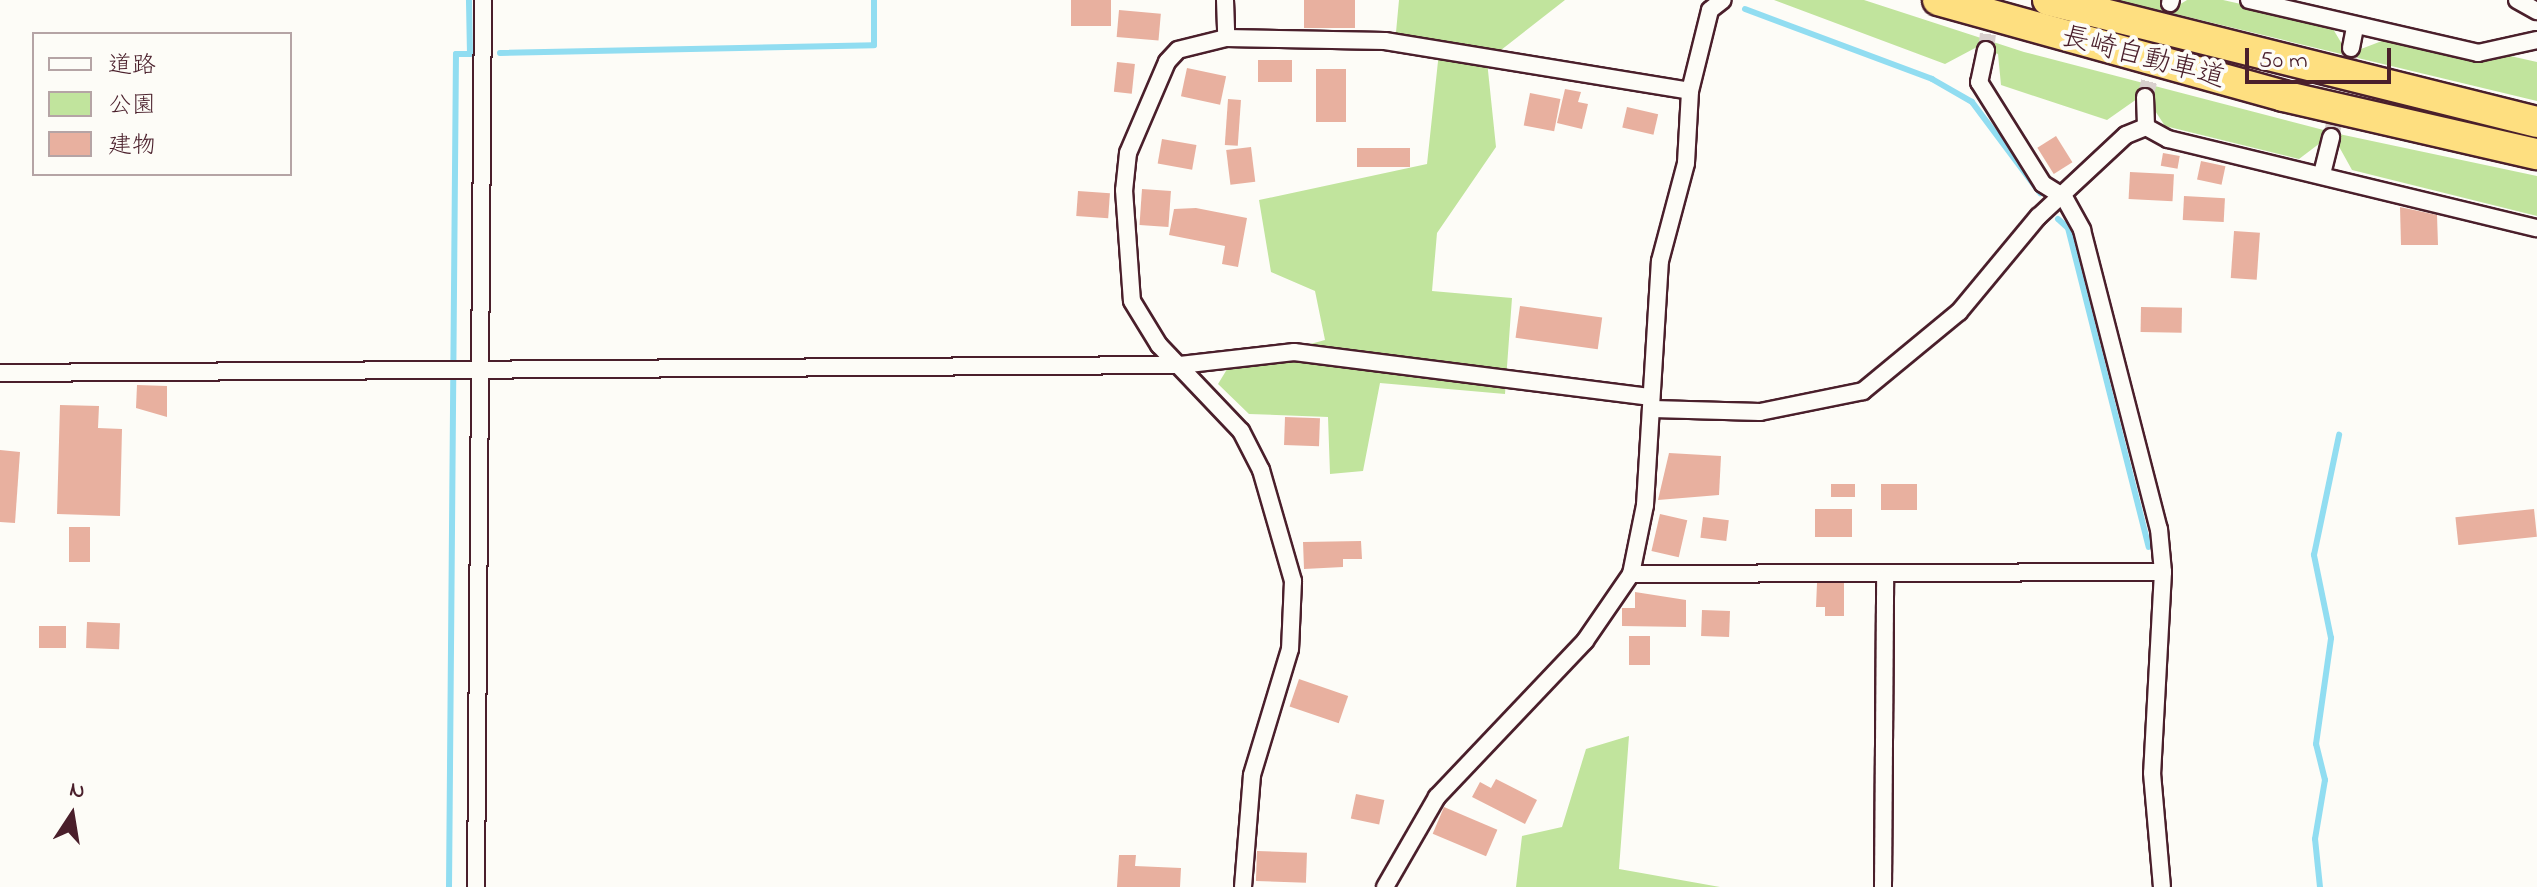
<!DOCTYPE html>
<html>
<head>
<meta charset="utf-8">
<style>
	body { margin:0 }
	#map { position:relative; width:2537px; height:887px; overflow:hidden; background:#fdfcf7; font-family:"Indie Flower","Klee One",sans-serif }
	div>[style] { position:absolute }
	.green>* { inset:0; background:#c1e49d }
	.stream>* { height:6px; margin:-3px; padding:0 3px; transform-origin:3px; border-radius:3px; background:#91ddf1 }
	.building>* { inset:0; background:#e8b09f; transform-origin:0 0 }
	.minor-tunnel>* { height:16px; margin-top:-8px; transform-origin:0; background:repeating-linear-gradient(90deg,#d9d0ce 0 16px,transparent 0 24px) }
	.roads { filter:drop-shadow(2px 0 #4a1f2b) drop-shadow(-2px 0 #4a1f2b) drop-shadow(0 2px #4a1f2b) drop-shadow(0 -2px #4a1f2b) }
	.minor>* { height:16px; margin:-8px; padding:0 8px; transform-origin:8px; border-radius:8px; background:#fdfcf7 }
	.motorway>* { height:30px; margin:-15px; padding:0 15px; transform-origin:15px; border-radius:15px; background:#fedf80 }
	span { translate:-50% -50%; white-space:nowrap; text-align:center; line-height:1.15; -webkit-text-stroke:8px #fdfcf7; paint-order:stroke }
	.street-label { font-size:28px; color:#4a1f2b }
	.legend { position:absolute; left:32px; top:32px; width:260px; height:144px; box-sizing:border-box; background:#fdfcf7; border:2px solid #b5a4a5; margin:0; padding:10px 14px; list-style:none; font-size:24px; color:#4a1f2b }
	.legend li { display:flex; align-items:center; gap:16px; height:40px }
	.legend b { width:40px; border:2px solid #b5a4a5 }
	.north { position:absolute; left:32px; top:775px; width:80px; height:80px; -webkit-text-stroke:6px #fdfcf7; paint-order:stroke; rotate:12deg; font-size:22px; font-weight:700; line-height:32px; text-align:center; color:#4a1f2b }
	.north::after { content:''; display:block; margin:auto; width:28px; height:36px; background:#4a1f2b; clip-path:polygon(50% 0,100% 100%,50% 72%,0 100%) }
	.scale { position:absolute; left:2245px; top:48px; width:146px; height:36px; box-sizing:border-box; border:4px solid #4a1f2b; border-top:0; padding-left:10px; font-size:24px; line-height:28px; white-space:nowrap; color:#4a1f2b; -webkit-text-stroke:6px #fdfcf7; paint-order:stroke }
</style>
</head>
<body>
<div id="map">
	<div class="green">
		<i style="clip-path:polygon(1399px 0,1565px 0,1487px 61px,1496px 147px,1437px 233px,1432px 291px,1512px 298px,1505px 394px,1380px 383px,1363px 471px,1330px 474px,1328px 417px,1249px 414px,1218px 384px,1229px 366px,1325px 340px,1315px 291px,1271px 272px,1259px 200px,1427px 164px,1439px 52px,1395px 43px)"></i>
		<i style="clip-path:polygon(1774px 0,1864px 0,2024px 52px,2339px 134px,2537px 176px,2537px 216px,2352px 170px,2332px 134px,2299px 159px,2165px 126px,2144px 94px,2107px 120px,2001px 85px,1998px 54px,1977px 47px,1945px 64px)"></i>
		<i style="clip-path:polygon(2117px 0,2166px 0,2174px 8px,2187px 0,2223px 0,2330px 24px,2348px 54px,2387px 39px,2464px 58px,2497px 53px,2537px 62px,2537px 101px)"></i>
		<i style="clip-path:polygon(1629px 736px,1619px 869px,1720px 887px,1516px 887px,1522px 836px,1562px 827px,1586px 749px)"></i>
	</div>
	<div class="stream">
		<i style="left:1745px;top:9px;width:200px;rotate:20.5deg"></i>
		<i style="left:1932px;top:79px;width:46px;rotate:29.9deg"></i>
		<i style="left:1972px;top:102px;width:114px;rotate:53.2deg"></i>
		<i style="left:500px;top:53px;width:374px;rotate:-1.2deg"></i>
		<i style="left:874px;top:45px;width:45px;rotate:-90deg"></i>
		<i style="left:2058px;top:219px;width:13px;rotate:42deg"></i>
		<i style="left:2068px;top:228px;width:329px;rotate:75.8deg"></i>
		<i style="left:449px;top:887px;width:833px;rotate:-89.52deg"></i>
		<i style="left:456px;top:54px;width:14px"></i>
		<i style="left:470px;top:54px;width:54px;rotate:-91.1deg"></i>
		<i style="left:2320px;top:887px;width:48px;rotate:-95.9deg"></i>
		<i style="left:2315px;top:839px;width:60px;rotate:-80.4deg"></i>
		<i style="left:2325px;top:780px;width:37px;rotate:-104deg"></i>
		<i style="left:2316px;top:744px;width:107px;rotate:-81.9deg"></i>
		<i style="left:2331px;top:638px;width:85px;rotate:-101.6deg"></i>
		<i style="left:2314px;top:555px;width:123px;rotate:-78.2deg"></i>
	</div>
	<div class="building">
		<i style="left:1071px;top:0;width:40px;height:26px"></i>
		<i style="left:1304px;top:0;width:51px;height:28px"></i>
		<i style="left:1119px;top:10px;width:42px;height:27px;rotate:5deg"></i>
		<i style="left:1258px;top:60px;width:34px;height:22px"></i>
		<i style="left:1117px;top:62px;width:18px;height:30px;rotate:6deg"></i>
		<i style="left:1187px;top:68px;width:40px;height:29px;rotate:12deg"></i>
		<i style="left:1316px;top:69px;width:30px;height:53px"></i>
		<i style="clip-path:polygon(1565px 89px,1581px 92px,1578px 102px,1588px 104px,1582px 129px,1557px 123px)"></i>
		<i style="left:1530px;top:93px;width:31px;height:33px;rotate:11deg"></i>
		<i style="left:1228px;top:99px;width:13px;height:46px;rotate:4deg"></i>
		<i style="left:1627px;top:107px;width:32px;height:21px;rotate:13deg"></i>
		<i style="left:2056px;top:136px;width:31px;height:22px;rotate:58deg"></i>
		<i style="left:1162px;top:139px;width:35px;height:25px;rotate:10deg"></i>
		<i style="left:1251px;top:147px;width:35px;height:25px;rotate:83deg"></i>
		<i style="left:1357px;top:148px;width:53px;height:19px"></i>
		<i style="left:2163px;top:153px;width:17px;height:13px;rotate:10deg"></i>
		<i style="left:2201px;top:161px;width:25px;height:19px;rotate:12deg"></i>
		<i style="left:2130px;top:172px;width:44px;height:27px;rotate:3deg"></i>
		<i style="left:1142px;top:189px;width:29px;height:36px;rotate:4deg"></i>
		<i style="left:1078px;top:191px;width:32px;height:25px;rotate:4deg"></i>
		<i style="left:2184px;top:196px;width:41px;height:24px;rotate:3deg"></i>
		<i style="clip-path:polygon(2400px 207px,2437px 215px,2438px 245px,2401px 245px)"></i>
		<i style="clip-path:polygon(1196px 208px,1247px 218px,1238px 267px,1222px 264px,1225px 246px,1169px 235px,1174px 209px)"></i>
		<i style="left:2234px;top:231px;width:26px;height:47px;rotate:4deg"></i>
		<i style="left:1520px;top:306px;width:83px;height:32px;rotate:8deg"></i>
		<i style="left:2141px;top:307px;width:41px;height:25px;rotate:1deg"></i>
		<i style="clip-path:polygon(137px 385px,167px 386px,167px 417px,136px 408px)"></i>
		<i style="clip-path:polygon(60px 405px,99px 406px,98px 428px,122px 429px,120px 516px,57px 514px)"></i>
		<i style="left:1285px;top:417px;width:35px;height:28px;rotate:2deg"></i>
		<i style="clip-path:polygon(0 450px,20px 452px,15px 523px,0 522px)"></i>
		<i style="clip-path:polygon(1669px 453px,1721px 456px,1719px 495px,1658px 500px)"></i>
		<i style="left:1831px;top:484px;width:24px;height:13px"></i>
		<i style="left:1881px;top:484px;width:36px;height:26px"></i>
		<i style="left:1815px;top:509px;width:37px;height:28px"></i>
		<i style="left:2534px;top:509px;width:28px;height:79px;rotate:84deg"></i>
		<i style="left:1660px;top:514px;width:28px;height:38px;rotate:13deg"></i>
		<i style="left:1703px;top:517px;width:26px;height:21px;rotate:7deg"></i>
		<i style="left:69px;top:527px;width:21px;height:35px"></i>
		<i style="clip-path:polygon(1361px 541px,1362px 559px,1343px 559px,1343px 567px,1304px 569px,1303px 542px)"></i>
		<i style="clip-path:polygon(1817px 583px,1844px 583px,1844px 616px,1825px 616px,1825px 607px,1816px 607px)"></i>
		<i style="clip-path:polygon(1635px 592px,1686px 600px,1686px 627px,1622px 626px,1622px 608px,1635px 608px)"></i>
		<i style="left:1702px;top:610px;width:28px;height:26px;rotate:2deg"></i>
		<i style="left:87px;top:622px;width:33px;height:26px;rotate:2deg"></i>
		<i style="left:39px;top:626px;width:27px;height:22px"></i>
		<i style="left:1629px;top:636px;width:21px;height:29px"></i>
		<i style="left:1299px;top:679px;width:52px;height:29px;rotate:19deg"></i>
		<i style="clip-path:polygon(1496px 779px,1537px 800px,1525px 824px,1472px 797px,1480px 782px,1491px 788px)"></i>
		<i style="left:1356px;top:794px;width:29px;height:25px;rotate:12deg"></i>
		<i style="left:1444px;top:807px;width:58px;height:29px;rotate:23deg"></i>
		<i style="left:1257px;top:851px;width:50px;height:30px;rotate:2deg"></i>
		<i style="clip-path:polygon(1119px 855px,1136px 855px,1135px 866px,1181px 868px,1180px 887px,1117px 887px)"></i>
	</div>
	<div class="minor-tunnel">
		<i style="left:1986px;top:50px;width:42px;rotate:-83.2deg"></i>
		<i style="left:2145px;top:97px;width:42px;rotate:-75deg"></i>
		<i style="left:2331px;top:137px;width:91px;rotate:-77.3deg"></i>
	</div>
	<div class="roads">
		<div class="minor">
			<i style="left:1225px;top:0;width:38px;rotate:88deg"></i>
			<i style="left:1226px;top:38px;width:49px;rotate:166deg"></i>
			<i style="left:1178px;top:50px;width:16px;rotate:133deg"></i>
			<i style="left:1167px;top:62px;width:99px;rotate:113.2deg"></i>
			<i style="left:1128px;top:153px;width:37px;rotate:96deg"></i>
			<i style="left:1124px;top:190px;width:111px;rotate:85.9deg"></i>
			<i style="left:1132px;top:301px;width:52px;rotate:58.5deg"></i>
			<i style="left:1159px;top:345px;width:119px;rotate:46.4deg"></i>
			<i style="left:1241px;top:431px;width:44px;rotate:62.9deg"></i>
			<i style="left:1261px;top:470px;width:116px;rotate:73.9deg"></i>
			<i style="left:1293px;top:581px;width:68px;rotate:92.5deg"></i>
			<i style="left:1290px;top:649px;width:132px;rotate:106.8deg"></i>
			<i style="left:1252px;top:775px;width:112px;rotate:94.6deg"></i>
			<i style="left:2249px;top:0;width:235px;rotate:13deg"></i>
			<i style="left:2478px;top:53px;width:60px;rotate:-12.4deg"></i>
			<i style="left:2517px;top:0;width:23px;rotate:29deg"></i>
			<i style="left:2170px;top:3px;width:3px;rotate:-72deg"></i>
			<i style="left:1226px;top:38px;width:159px;rotate:1.1deg"></i>
			<i style="left:1385px;top:41px;width:309px;rotate:9.3deg"></i>
			<i style="left:2351px;top:48px;width:21px;rotate:-79deg"></i>
			<i style="left:1986px;top:50px;width:33px;rotate:102deg"></i>
			<i style="left:1979px;top:82px;width:120px;rotate:57.9deg"></i>
			<i style="left:2043px;top:184px;width:25px;rotate:32deg"></i>
			<i style="left:2064px;top:197px;width:38px;rotate:61deg"></i>
			<i style="left:2082px;top:230px;width:309px;rotate:75.6deg"></i>
			<i style="left:2159px;top:529px;width:43px;rotate:84.7deg"></i>
			<i style="left:2163px;top:572px;width:201px;rotate:93.1deg"></i>
			<i style="left:2152px;top:773px;width:114px;rotate:85deg"></i>
			<i style="left:2145px;top:97px;width:30px;rotate:88deg"></i>
			<i style="left:2146px;top:127px;width:25px;rotate:29deg"></i>
			<i style="left:2168px;top:139px;width:380px;rotate:13.6deg"></i>
			<i style="left:2322px;top:174px;width:38px;rotate:-76deg"></i>
			<i style="left:0;top:373px;width:1180px;rotate:-0.39deg"></i>
			<i style="left:1180px;top:365px;width:115px;rotate:-6.5deg"></i>
			<i style="left:1294px;top:352px;width:360px;rotate:7.2deg"></i>
			<i style="left:1653px;top:409px;width:107px;rotate:1.6deg"></i>
			<i style="left:1760px;top:412px;width:105px;rotate:-11.5deg"></i>
			<i style="left:1863px;top:391px;width:124px;rotate:-39.5deg"></i>
			<i style="left:1959px;top:312px;width:124px;rotate:-50.3deg"></i>
			<i style="left:2038px;top:217px;width:120px;rotate:-43deg"></i>
			<i style="left:2126px;top:135px;width:22px;rotate:-22deg"></i>
			<i style="left:1631px;top:574px;width:532px;rotate:-0.22deg"></i>
			<i style="left:476px;top:887px;width:887px;rotate:-89.55deg"></i>
			<i style="left:1385px;top:887px;width:104px;rotate:-60deg"></i>
			<i style="left:1437px;top:797px;width:215px;rotate:-46.5deg"></i>
			<i style="left:1585px;top:641px;width:81px;rotate:-55.5deg"></i>
			<i style="left:1631px;top:574px;width:70px;rotate:-78.5deg"></i>
			<i style="left:1645px;top:505px;width:244px;rotate:-86.5deg"></i>
			<i style="left:1660px;top:261px;width:101px;rotate:-75.1deg"></i>
			<i style="left:1686px;top:163px;width:72px;rotate:-86.8deg"></i>
			<i style="left:1690px;top:91px;width:83px;rotate:-76.1deg"></i>
			<i style="left:1710px;top:10px;width:16px;rotate:-38deg"></i>
			<i style="left:1883px;top:887px;width:309px;rotate:-89.6deg"></i>
		</div>
		<div class="motorway">
			<i style="left:1938px;top:0;width:358px;rotate:15.5deg"></i>
			<i style="left:2283px;top:96px;width:261px;rotate:12.9deg"></i>
			<i style="left:2048px;top:0;width:504px;rotate:14.01deg"></i>
		</div>
	</div>
	<div class="street-label">
		<span style="left:2143px;top:59px;rotate:15deg">長崎自動車道</span>
	</div>
	<ul class="legend">
	<li><b style="height:10px;background:#fdfcf7"></b>道路</li>
	<li><b style="height:22px;background:#c1e49d"></b>公園</li>
	<li><b style="height:22px;background:#e8b09f"></b>建物</li>
	</ul>
	<div class="north">N</div>
	<div class="scale">50 m</div>
</div>
</body>
</html>
